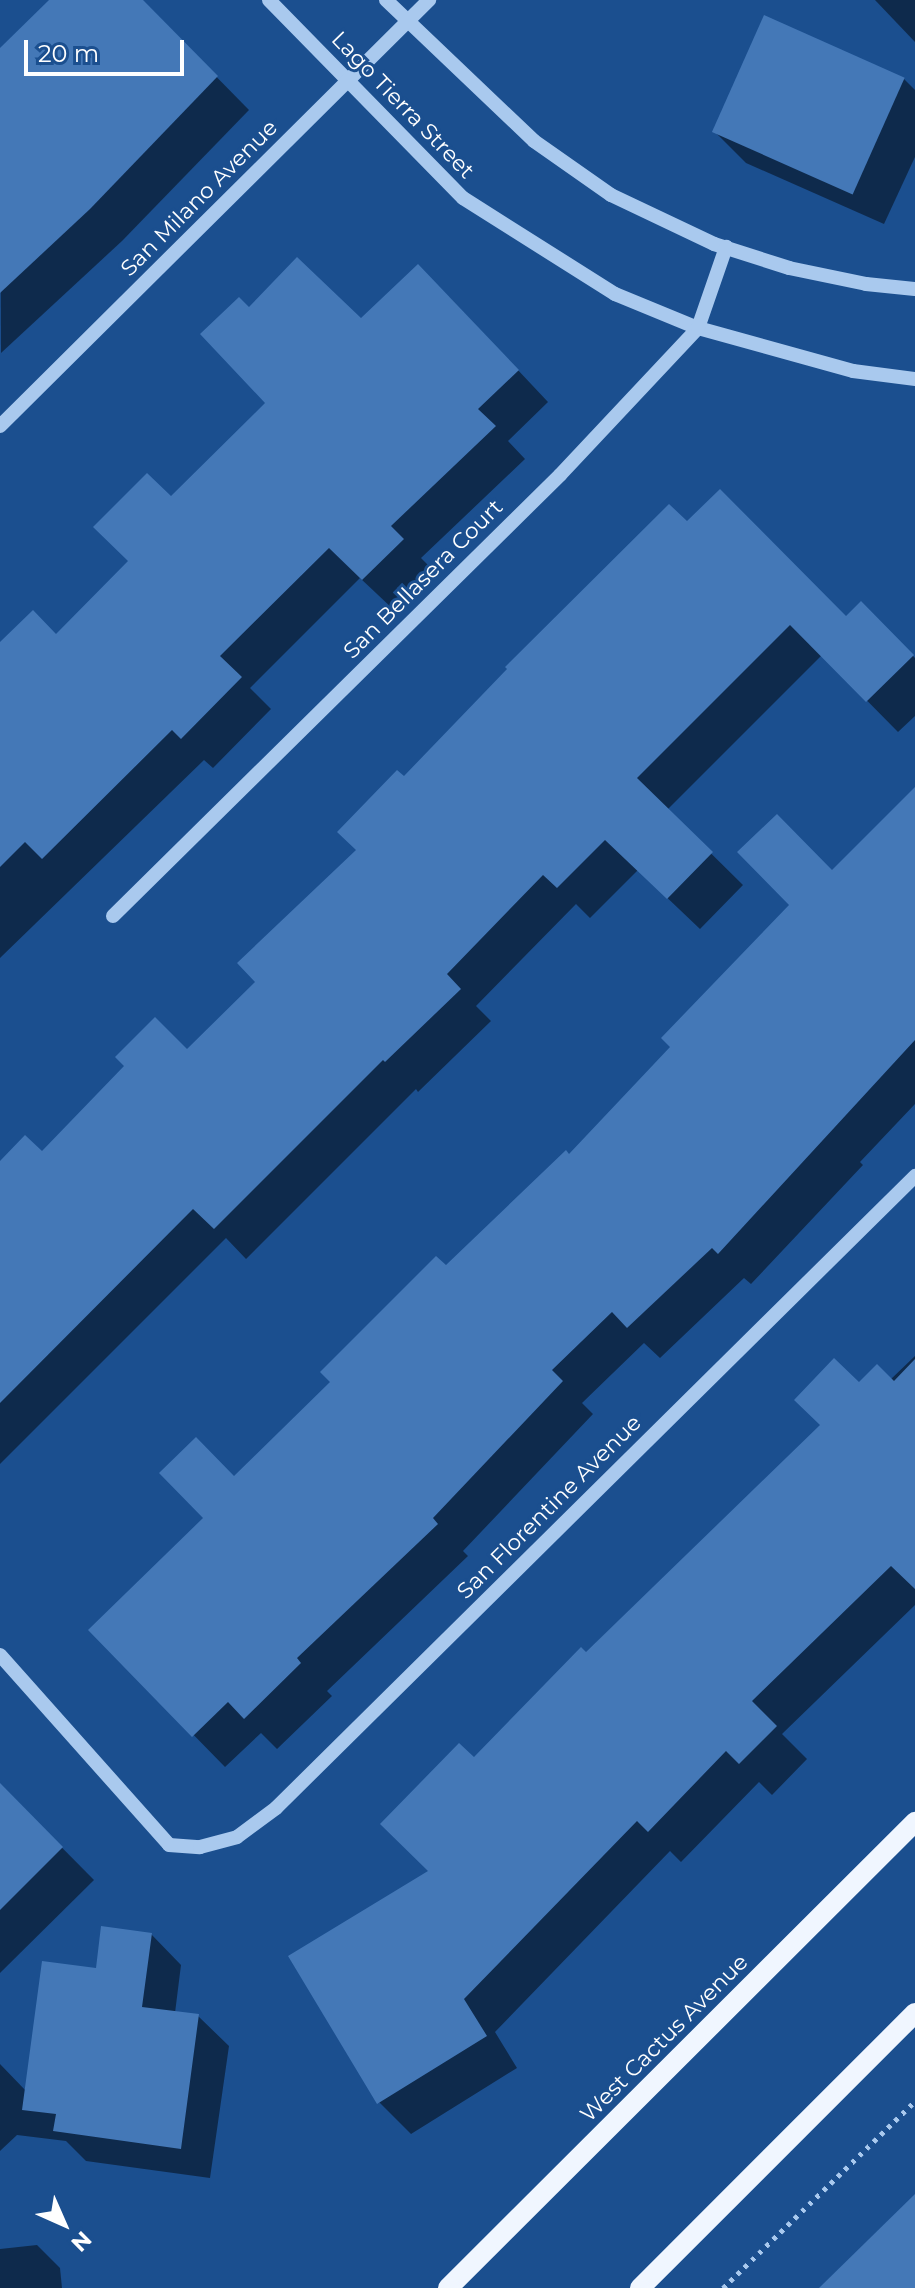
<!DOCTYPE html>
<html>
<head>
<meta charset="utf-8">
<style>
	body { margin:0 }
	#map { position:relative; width:915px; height:2288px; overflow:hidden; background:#1b4f8f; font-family:Montserrat,sans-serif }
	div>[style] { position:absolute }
	.shadow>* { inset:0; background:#0007 }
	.building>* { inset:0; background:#4478b7; transform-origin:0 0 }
	.path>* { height:5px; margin-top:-2.5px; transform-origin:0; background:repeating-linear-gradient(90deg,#a9c9ee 0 4px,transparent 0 10px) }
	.minor>* { height:14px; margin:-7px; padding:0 7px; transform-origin:7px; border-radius:7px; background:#a9c9ee }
	.major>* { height:20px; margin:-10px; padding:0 10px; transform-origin:10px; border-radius:10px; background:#f0f6ff }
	span { translate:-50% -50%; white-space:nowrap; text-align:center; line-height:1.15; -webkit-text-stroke:6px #1b4f8f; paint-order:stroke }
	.street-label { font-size:22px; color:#fff }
	.north { position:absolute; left:24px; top:2184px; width:80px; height:80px; -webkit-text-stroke:6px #1b4f8f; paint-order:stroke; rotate:135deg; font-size:22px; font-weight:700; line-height:32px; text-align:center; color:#fff }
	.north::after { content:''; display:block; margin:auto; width:28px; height:36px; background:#fff; clip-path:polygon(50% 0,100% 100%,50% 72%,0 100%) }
	.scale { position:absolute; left:24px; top:40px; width:160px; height:36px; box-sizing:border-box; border:4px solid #fff; border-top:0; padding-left:10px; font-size:24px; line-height:28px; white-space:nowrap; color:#fff; -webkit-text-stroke:6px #1b4f8f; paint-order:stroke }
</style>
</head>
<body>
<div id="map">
	<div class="shadow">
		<i style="clip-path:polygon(52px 0,141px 0,249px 110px,122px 241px,1px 353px,0 53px)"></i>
		<i style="clip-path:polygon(875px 0,915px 0,915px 42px)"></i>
		<i style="clip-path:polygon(904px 79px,915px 90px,915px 157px,884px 224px,746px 163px,715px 132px)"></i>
		<i style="clip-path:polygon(449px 297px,548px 402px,508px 441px,525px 459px,421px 558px,434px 571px,394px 610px,360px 578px,250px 688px,271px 709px,213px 768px,204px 760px,0 958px,0 645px,57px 636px,130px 561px,171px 499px,268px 403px,249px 310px,361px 321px)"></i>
		<i style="clip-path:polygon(687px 524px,846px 619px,861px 604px,915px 658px,915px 716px,898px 732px,822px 655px,667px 810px,743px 885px,700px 929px,638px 870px,590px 918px,576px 904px,476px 1006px,491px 1021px,418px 1092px,416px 1089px,246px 1259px,226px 1238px,0 1464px,0 1164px,42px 1154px,187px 1052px,258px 982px,358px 851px,404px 779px)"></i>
		<i style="clip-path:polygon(915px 790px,915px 1104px,860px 1162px,863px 1165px,751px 1284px,744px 1278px,660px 1358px,644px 1343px,582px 1403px,593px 1414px,463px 1551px,468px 1556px,327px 1691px,332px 1696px,277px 1749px,261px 1733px,225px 1767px,91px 1630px,206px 1518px,234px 1478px,446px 1268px,569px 1157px,832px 873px)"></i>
		<i style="clip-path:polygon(915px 1356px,915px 1605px,782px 1734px,807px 1759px,772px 1795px,759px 1782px,681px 1862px,670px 1851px,495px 2032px,517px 2068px,411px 2134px,379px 2102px,431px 1872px,474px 1760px,822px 1426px,859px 1385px,890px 1380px)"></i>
		<i style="clip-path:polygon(0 1785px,94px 1880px,0 1973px)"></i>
		<i style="clip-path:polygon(151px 1934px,181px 1965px,175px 2013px,198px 2016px,229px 2046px,210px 2178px,86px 2161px,66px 2141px,17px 2135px,0 2151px,0 2064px,27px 2092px,98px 1971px)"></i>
		<i style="clip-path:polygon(37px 2245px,60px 2268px,62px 2288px,0 2288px,0 2249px)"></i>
	</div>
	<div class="building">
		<i style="clip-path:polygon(49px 0,143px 0,218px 76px,90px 209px,0 293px,0 48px)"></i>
		<i style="left:764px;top:15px;width:154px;height:128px;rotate:24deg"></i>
		<i style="clip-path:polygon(297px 257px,361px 318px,418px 264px,519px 370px,478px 409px,496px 426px,391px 526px,404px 539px,362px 580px,329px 548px,220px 656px,242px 677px,181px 739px,172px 730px,42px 859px,25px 842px,0 867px,0 642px,33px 610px,56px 634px,128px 561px,93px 527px,147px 473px,171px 496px,265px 403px,200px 334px,239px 297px,249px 307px)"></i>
		<i style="clip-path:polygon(720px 489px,846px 616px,861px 601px,914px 655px,866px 702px,790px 625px,637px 778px,713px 852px,667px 899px,605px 840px,557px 888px,543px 875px,447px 974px,461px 989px,385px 1062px,383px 1060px,214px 1229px,193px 1209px,0 1403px,0 1161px,25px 1135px,42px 1151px,124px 1066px,115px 1057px,155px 1017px,187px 1049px,255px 982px,237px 963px,356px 850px,337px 832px,397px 770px,404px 776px,507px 669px,505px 667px,669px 504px,687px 521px)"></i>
		<i style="clip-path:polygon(915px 787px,915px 1040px,718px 1254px,712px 1248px,627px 1328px,612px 1312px,552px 1370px,563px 1381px,433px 1518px,438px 1524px,297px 1658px,301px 1663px,244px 1719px,228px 1702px,192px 1737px,88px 1630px,203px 1518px,159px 1473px,196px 1437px,234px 1476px,330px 1382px,320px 1372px,436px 1256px,446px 1265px,566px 1150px,569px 1154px,670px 1047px,661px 1038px,789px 905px,737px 852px,777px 814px,832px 870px)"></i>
		<i style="clip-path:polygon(834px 1358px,859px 1382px,877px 1364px,894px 1381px,915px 1359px,915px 1589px,891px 1566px,752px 1701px,777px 1726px,739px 1764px,726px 1751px,648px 1832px,637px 1821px,464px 1999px,487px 2036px,377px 2104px,288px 1956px,428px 1871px,380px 1824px,459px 1743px,474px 1757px,581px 1647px,586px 1652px,820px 1425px,794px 1400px)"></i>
		<i style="clip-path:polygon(0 1783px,63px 1847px,0 1910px)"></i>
		<i style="clip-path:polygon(101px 1926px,152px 1933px,142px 2007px,199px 2014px,181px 2149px,53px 2131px,56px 2114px,22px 2110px,42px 1961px,96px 1968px)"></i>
		<i style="clip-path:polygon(915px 2194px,915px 2288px,819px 2288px)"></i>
	</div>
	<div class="path">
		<i style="left:723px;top:2288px;width:268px;rotate:-44.2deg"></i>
	</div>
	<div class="minor">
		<i style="left:269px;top:0;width:277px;rotate:45.6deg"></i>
		<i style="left:463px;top:198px;width:180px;rotate:32.3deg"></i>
		<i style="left:615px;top:294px;width:90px;rotate:22.3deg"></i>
		<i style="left:698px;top:328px;width:161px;rotate:15.5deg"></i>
		<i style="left:853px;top:371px;width:63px;rotate:7.4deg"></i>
		<i style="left:386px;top:0;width:204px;rotate:43.6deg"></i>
		<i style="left:534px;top:141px;width:94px;rotate:35deg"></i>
		<i style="left:611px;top:195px;width:114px;rotate:25.4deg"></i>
		<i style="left:714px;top:244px;width:79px;rotate:17.7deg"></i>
		<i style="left:789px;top:268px;width:79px;rotate:11.7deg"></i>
		<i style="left:866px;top:284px;width:49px;rotate:5.8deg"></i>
		<i style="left:0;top:426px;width:605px;rotate:-44.8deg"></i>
		<i style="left:113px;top:916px;width:628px;rotate:-44.61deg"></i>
		<i style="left:560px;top:475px;width:202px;rotate:-46.8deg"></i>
		<i style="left:698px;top:328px;width:86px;rotate:-70.9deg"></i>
		<i style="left:0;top:1655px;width:254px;rotate:48.3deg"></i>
		<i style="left:169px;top:1845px;width:31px;rotate:4deg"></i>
		<i style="left:200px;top:1847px;width:38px;rotate:-15deg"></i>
		<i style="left:237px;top:1837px;width:49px;rotate:-36.6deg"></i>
		<i style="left:276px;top:1808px;width:899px;rotate:-44.68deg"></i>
	</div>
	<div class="major">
		<i style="left:448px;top:2288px;width:660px;rotate:-44.94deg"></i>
		<i style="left:640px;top:2288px;width:389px;rotate:-45deg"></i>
	</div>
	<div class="street-label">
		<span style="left:403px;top:105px;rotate:46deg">Lago Tierra Street</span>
		<span style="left:199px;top:198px;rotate:-45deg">San Milano Avenue</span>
		<span style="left:423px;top:579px;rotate:-45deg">San Bellasera Court</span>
		<span style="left:549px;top:1507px;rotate:-45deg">San Florentine Avenue</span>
		<span style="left:664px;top:2038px;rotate:-45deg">West Cactus Avenue</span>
	</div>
	<div class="north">N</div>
	<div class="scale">20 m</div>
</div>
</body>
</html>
